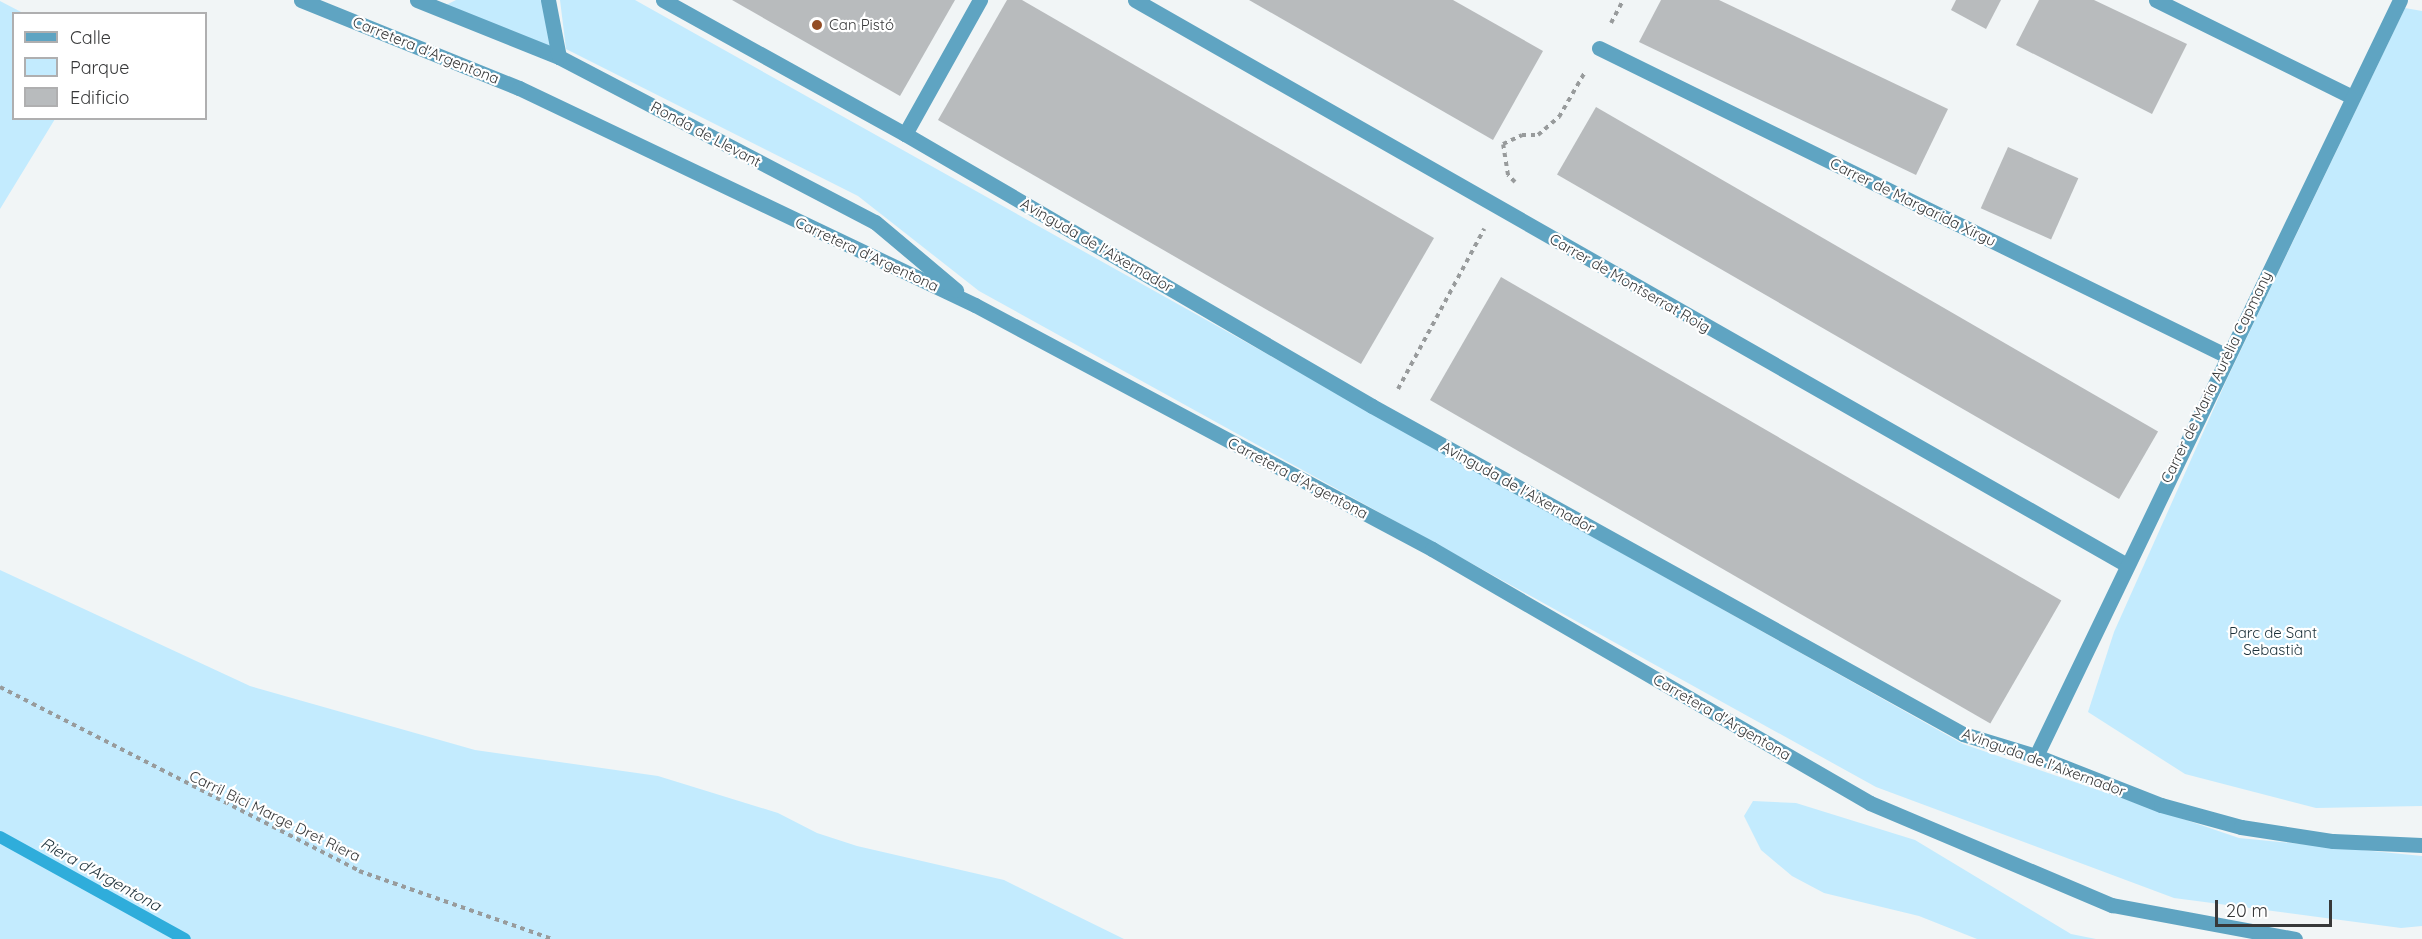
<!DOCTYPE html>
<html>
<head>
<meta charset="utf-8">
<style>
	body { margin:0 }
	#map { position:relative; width:2422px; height:939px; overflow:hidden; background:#f1f5f6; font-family:Quicksand,sans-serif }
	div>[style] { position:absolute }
	.green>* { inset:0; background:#c3ebfe }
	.stream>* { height:12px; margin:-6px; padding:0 6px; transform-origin:6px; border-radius:6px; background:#2faddb }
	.building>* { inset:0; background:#b8bbbd; transform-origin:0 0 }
	.path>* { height:4px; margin-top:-2px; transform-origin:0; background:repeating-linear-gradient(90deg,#989b9c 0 4.5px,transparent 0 9px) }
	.minor>* { height:15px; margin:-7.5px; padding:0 7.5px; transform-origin:7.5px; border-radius:7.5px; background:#5fa4c2 }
	.dots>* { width:16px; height:16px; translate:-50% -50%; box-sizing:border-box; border:3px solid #fff; border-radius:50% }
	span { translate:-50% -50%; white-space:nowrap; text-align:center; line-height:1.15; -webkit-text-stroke:4.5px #fff; paint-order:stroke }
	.poi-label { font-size:15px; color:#373839 }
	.left { translate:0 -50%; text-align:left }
	.street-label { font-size:15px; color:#373839 }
	.park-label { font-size:15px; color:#1b3039 }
	.water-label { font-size:16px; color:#1c3039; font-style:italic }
	.legend { position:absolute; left:12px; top:12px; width:195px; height:108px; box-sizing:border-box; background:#fff; border:2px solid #afafb0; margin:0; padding:8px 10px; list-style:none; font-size:18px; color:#373839 }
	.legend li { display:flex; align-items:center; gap:12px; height:30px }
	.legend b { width:30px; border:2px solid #afafb0 }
	.scale { position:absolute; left:2215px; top:900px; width:117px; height:27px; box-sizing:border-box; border:3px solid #373839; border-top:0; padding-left:8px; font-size:18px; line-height:21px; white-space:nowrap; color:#373839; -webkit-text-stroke:4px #fff; paint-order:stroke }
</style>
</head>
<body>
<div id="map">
	<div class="green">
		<i style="clip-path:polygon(456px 0,542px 0,551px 48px,444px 6px)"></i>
		<i style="clip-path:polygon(560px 0,635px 0,1963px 744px,2239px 838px,2422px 856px,2422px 926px,2401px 928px,2174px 898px,1876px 787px,979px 291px,858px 196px,566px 49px)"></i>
		<i style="clip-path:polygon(0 1px,23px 13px,14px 14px,14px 118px,55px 119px,0 209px)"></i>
		<i style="clip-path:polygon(2405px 8px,2422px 11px,2422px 806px,2316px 808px,2185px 774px,2088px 712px,2114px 632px,2227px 379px)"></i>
		<i style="clip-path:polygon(0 570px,250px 686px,475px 750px,658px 776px,778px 813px,817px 833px,857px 846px,1004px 880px,1124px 939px,0 939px)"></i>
		<i style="clip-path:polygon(1753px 801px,1796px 803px,1915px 840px,2071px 934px,2096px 939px,1977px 939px,1919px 916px,1824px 893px,1792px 876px,1761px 850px,1744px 816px)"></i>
	</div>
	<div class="stream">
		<i style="left:0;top:837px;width:211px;rotate:28.9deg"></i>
	</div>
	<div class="building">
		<i style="clip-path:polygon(732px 0,955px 0,900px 96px)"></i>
		<i style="clip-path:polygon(1007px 0,1022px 0,1434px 238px,1361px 364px,938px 120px)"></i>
		<i style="clip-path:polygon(1249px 0,1453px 0,1543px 51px,1493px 140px)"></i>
		<i style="clip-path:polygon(1661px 0,1719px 0,1948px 109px,1916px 175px,1639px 42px)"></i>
		<i style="clip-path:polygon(1956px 0,2001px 0,1986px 29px,1951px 10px)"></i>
		<i style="clip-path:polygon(2039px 0,2094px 0,2187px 44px,2152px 114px,2016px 45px)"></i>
		<i style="left:1596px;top:107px;width:649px;height:78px;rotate:30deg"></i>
		<i style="left:2008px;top:147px;width:77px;height:67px;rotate:24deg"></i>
		<i style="left:1501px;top:277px;width:647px;height:142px;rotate:30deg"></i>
	</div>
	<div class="path">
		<i style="left:1611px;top:23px;width:26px;rotate:-62deg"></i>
		<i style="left:1515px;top:182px;width:10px;rotate:-135deg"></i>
		<i style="left:1508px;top:175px;width:31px;rotate:-99deg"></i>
		<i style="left:1503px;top:144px;width:21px;rotate:-25deg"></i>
		<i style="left:1522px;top:135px;width:16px"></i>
		<i style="left:1538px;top:135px;width:28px;rotate:-41deg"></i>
		<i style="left:1559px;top:117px;width:52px;rotate:-60deg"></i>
		<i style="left:1398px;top:389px;width:182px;rotate:-61.7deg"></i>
		<i style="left:0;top:687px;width:403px;rotate:27.1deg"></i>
		<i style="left:359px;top:871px;width:205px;rotate:19.4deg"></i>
	</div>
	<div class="minor">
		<i style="left:301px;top:0;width:235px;rotate:22deg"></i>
		<i style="left:519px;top:88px;width:505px;rotate:25.45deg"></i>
		<i style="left:975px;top:305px;width:518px;rotate:28.1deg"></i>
		<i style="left:1432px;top:549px;width:506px;rotate:30.11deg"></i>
		<i style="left:1870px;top:803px;width:263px;rotate:22.9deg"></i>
		<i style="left:2112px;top:905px;width:186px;rotate:10.5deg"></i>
		<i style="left:417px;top:0;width:153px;rotate:21.9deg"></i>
		<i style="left:559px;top:57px;width:356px;rotate:27.6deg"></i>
		<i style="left:875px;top:222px;width:106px;rotate:40deg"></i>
		<i style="left:548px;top:0;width:58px;rotate:79.1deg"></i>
		<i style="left:663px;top:0;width:277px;rotate:29deg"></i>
		<i style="left:905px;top:134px;width:540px;rotate:30.22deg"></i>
		<i style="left:1372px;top:406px;width:676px;rotate:29.03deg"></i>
		<i style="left:1963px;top:734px;width:76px;rotate:16.8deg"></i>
		<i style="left:2036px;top:756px;width:134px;rotate:21.4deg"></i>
		<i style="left:2161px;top:805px;width:83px;rotate:15.4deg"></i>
		<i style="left:2241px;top:827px;width:93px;rotate:8.7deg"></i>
		<i style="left:2333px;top:841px;width:89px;rotate:2.6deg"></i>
		<i style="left:1135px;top:0;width:1139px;rotate:29.67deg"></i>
		<i style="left:2156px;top:0;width:219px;rotate:26.3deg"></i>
		<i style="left:1599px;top:48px;width:699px;rotate:26.13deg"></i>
		<i style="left:905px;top:134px;width:154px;rotate:-60.8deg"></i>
		<i style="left:2036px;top:756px;width:839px;rotate:-64.29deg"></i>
	</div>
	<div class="dots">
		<i style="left:817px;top:25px;background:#934d25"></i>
	</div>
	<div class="poi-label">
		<span class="left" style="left:829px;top:25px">Can Pistó</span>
	</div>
	<div class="street-label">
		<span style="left:426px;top:50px;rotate:22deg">Carretera d'Argentona</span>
		<span style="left:706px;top:134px;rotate:28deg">Ronda de Llevant</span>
		<span style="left:1913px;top:202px;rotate:26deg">Carrer de Margarida Xirgu</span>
		<span style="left:1097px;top:245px;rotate:30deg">Avinguda de l'Aixernador</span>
		<span style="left:867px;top:254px;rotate:25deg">Carretera d'Argentona</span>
		<span style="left:1630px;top:283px;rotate:30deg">Carrer de Montserrat Roig</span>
		<span style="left:2216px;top:377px;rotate:-64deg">Carrer de Maria Aurèlia Capmany</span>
		<span style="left:1298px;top:478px;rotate:28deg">Carretera d'Argentona</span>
		<span style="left:1518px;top:487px;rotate:29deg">Avinguda de l'Aixernador</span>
		<span style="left:1722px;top:717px;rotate:30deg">Carretera d'Argentona</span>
		<span style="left:2044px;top:762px;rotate:20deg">Avinguda de l'Aixernador</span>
		<span style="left:275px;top:816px;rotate:26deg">Carril Bici Marge Dret Riera</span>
	</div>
	<div class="park-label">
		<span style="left:2273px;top:641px">Parc de Sant<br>Sebastià</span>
	</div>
	<div class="water-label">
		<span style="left:101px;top:874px;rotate:29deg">Riera d'Argentona</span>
	</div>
	<ul class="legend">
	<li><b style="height:8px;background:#5fa4c2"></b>Calle</li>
	<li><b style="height:16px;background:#c3ebfe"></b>Parque</li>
	<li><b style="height:16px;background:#b8bbbd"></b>Edificio</li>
	</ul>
	<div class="scale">20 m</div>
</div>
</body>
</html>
